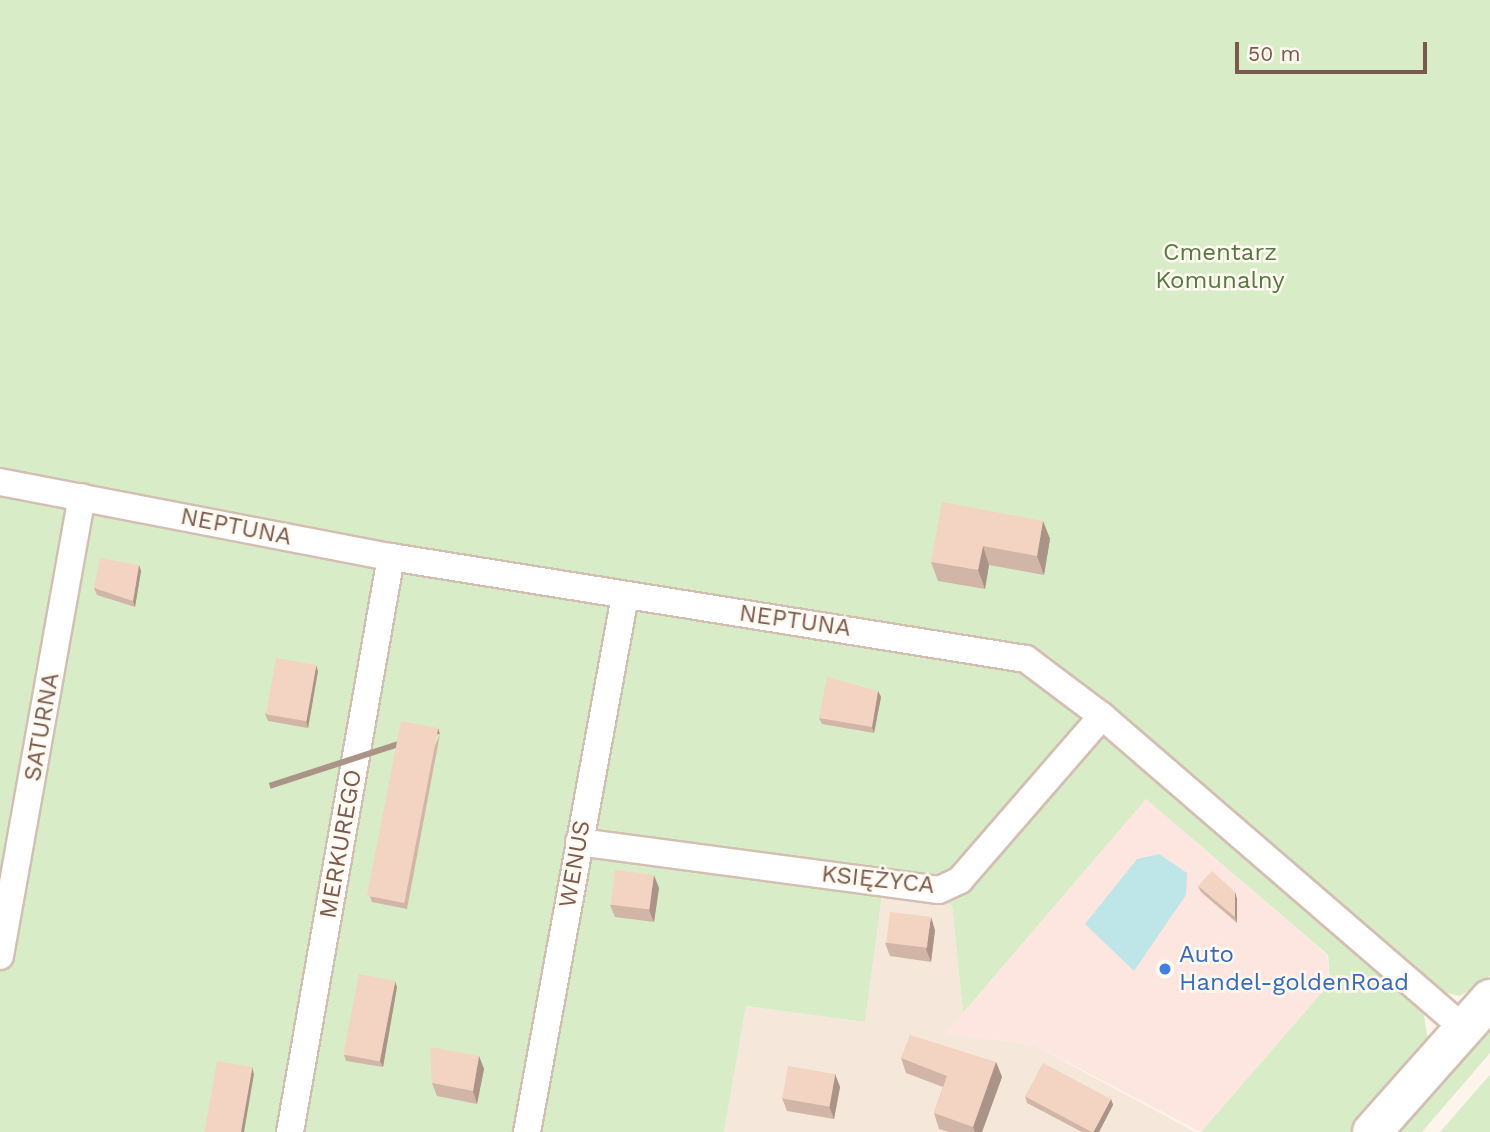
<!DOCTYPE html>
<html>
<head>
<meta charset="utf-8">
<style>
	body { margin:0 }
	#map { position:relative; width:1490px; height:1132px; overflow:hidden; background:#fdf5eb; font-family:"Work Sans",sans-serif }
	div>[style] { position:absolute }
	.residential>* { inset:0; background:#f5e7d9 }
	.commercial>* { inset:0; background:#fde6df }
	.green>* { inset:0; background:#d9ecc8 }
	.water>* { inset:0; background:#bee5e8 }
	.roads { filter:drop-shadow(2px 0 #d3beb2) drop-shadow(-2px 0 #d3beb2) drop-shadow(0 2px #d3beb2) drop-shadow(0 -2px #d3beb2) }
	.street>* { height:26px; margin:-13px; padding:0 13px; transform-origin:13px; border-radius:13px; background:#fff }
	.secondary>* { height:38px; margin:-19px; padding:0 19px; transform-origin:19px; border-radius:19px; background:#fff }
	.wall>* { inset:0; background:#d1b5a7 }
	.shaded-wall>* { inset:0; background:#aa9488; transform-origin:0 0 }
	.building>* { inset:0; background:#f3d3c2; transform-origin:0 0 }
	.dots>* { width:19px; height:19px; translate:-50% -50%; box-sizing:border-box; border:4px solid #fff9f2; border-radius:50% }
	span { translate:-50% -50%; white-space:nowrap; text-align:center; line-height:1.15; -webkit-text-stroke:5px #fff9f2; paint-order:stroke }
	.park-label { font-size:24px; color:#557a41 }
	.street-label { font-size:24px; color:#7a5a4c }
	.shop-label { font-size:24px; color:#366cbe }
	.left { translate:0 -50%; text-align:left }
	.scale { position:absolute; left:1235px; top:42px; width:192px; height:32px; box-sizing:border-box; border:4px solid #7a5a4c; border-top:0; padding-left:9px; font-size:21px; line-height:24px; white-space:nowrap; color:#7a5a4c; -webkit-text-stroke:5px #fff9f2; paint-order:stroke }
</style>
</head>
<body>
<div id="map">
	<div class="residential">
		<i style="clip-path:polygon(882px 895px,952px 905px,963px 1013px,947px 1033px,1034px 1045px,1195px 1132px,724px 1132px,746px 1006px,865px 1022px)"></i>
	</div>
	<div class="commercial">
		<i style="clip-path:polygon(1146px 799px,1327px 955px,1330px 983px,1201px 1132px,1034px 1045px,946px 1033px)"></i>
	</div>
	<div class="green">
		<i style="clip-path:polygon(0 0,1490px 0,1490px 976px,1460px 996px,1440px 991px,1423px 1010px,1428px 1040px,1354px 1132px,1201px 1132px,1330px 983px,1328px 955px,1146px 799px,963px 1013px,952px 905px,882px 895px,865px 1022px,746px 1006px,724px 1132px,0 1132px)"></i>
		<i style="clip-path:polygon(1490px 1019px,1490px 1053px,1422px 1132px,1400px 1132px)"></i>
		<i style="clip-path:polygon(1490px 1075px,1490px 1132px,1440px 1132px,1480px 1086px)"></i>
	</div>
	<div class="water">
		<i style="clip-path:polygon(1159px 854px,1187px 873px,1186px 895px,1134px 971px,1085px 924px,1137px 859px)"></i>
	</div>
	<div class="roads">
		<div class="street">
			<i style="left:0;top:482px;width:398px;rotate:10.9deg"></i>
			<i style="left:391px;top:557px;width:643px;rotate:9.13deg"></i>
			<i style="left:1026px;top:659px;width:95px;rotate:36.9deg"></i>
			<i style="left:1102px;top:716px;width:479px;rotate:40.8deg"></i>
			<i style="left:579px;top:842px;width:363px;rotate:7.6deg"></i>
			<i style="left:939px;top:890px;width:23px;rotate:-25deg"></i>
			<i style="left:960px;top:880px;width:217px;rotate:-49.1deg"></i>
			<i style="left:0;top:956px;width:466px;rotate:-79.9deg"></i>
			<i style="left:290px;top:1132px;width:584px;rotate:-80.04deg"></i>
			<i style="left:527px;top:1132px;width:545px;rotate:-79.64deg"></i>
		</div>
		<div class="secondary">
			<i style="left:1372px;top:1132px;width:178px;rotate:-48.4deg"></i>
		</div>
	</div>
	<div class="wall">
		<i style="clip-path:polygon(1043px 521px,1050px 539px,1044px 575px,989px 565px,985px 589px,938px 581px,931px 562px)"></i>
		<i style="clip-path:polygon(139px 565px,141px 571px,135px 607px,97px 595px,94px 588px)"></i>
		<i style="clip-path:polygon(318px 671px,308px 728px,268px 721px,265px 714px)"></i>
		<i style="clip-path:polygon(878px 691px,881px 697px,874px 733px,822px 724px,819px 718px)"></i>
		<i style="clip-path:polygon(440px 734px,407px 909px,372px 902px,370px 896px)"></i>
		<i style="clip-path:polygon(1198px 886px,1235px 892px,1237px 899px,1237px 923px,1201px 892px)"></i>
		<i style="clip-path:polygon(659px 888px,654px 922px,615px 917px,610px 905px)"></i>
		<i style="clip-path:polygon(935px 930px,931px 962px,890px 956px,885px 943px)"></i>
		<i style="clip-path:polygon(397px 987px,383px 1067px,346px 1061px,344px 1055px)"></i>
		<i style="clip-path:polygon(479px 1056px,484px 1069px,477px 1104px,437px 1096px,432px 1083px)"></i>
		<i style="clip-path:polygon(901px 1058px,996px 1062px,1002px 1077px,982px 1132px,949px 1132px,939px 1129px,934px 1113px,943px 1087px,906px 1073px)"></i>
		<i style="clip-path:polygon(835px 1074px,840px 1087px,834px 1119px,787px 1111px,782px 1098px)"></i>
		<i style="clip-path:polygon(1025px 1096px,1111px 1099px,1113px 1105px,1099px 1132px,1082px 1132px,1027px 1103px)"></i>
	</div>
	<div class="shaded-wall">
		<i style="clip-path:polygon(1043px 521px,1050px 539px,1044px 575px,1037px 556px)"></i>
		<i style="clip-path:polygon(983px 546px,989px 565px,985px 589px,978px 570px)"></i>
		<i style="clip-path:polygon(139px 565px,141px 571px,135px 607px,133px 601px)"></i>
		<i style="clip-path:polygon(316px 665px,318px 671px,308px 728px,306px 721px)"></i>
		<i style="clip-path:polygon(878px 691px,881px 697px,874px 733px,872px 727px)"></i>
		<i style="left:438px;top:728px;width:6px;height:178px;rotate:72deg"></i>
		<i style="clip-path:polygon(654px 875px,659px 888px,654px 922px,649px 910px)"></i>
		<i style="clip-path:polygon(1235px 892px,1237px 899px,1237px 923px,1235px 917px)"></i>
		<i style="clip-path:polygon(931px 917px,935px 930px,931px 962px,926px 949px)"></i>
		<i style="clip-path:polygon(395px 981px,397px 987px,383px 1067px,380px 1061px)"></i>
		<i style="clip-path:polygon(479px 1056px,484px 1069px,477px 1104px,473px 1091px)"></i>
		<i style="clip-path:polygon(996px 1062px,1002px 1077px,982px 1132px,975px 1132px,973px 1127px)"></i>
		<i style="clip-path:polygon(252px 1067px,254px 1074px,244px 1132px,240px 1132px)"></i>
		<i style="clip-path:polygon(835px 1074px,840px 1087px,834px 1119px,829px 1106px)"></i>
		<i style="clip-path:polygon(1111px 1099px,1113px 1105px,1099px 1132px,1093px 1132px)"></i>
	</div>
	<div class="building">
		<i style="clip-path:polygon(942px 502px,1043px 521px,1037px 556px,983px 546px,978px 570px,931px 562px)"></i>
		<i style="clip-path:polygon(100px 558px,139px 565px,133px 601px,94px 588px)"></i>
		<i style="left:276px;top:658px;width:41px;height:57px;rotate:10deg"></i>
		<i style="clip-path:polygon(827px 677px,878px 691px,872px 727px,819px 718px)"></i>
		<i style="left:401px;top:721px;width:38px;height:178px;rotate:11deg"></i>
		<i style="left:615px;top:870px;width:39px;height:35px;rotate:7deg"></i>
		<i style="clip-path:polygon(1212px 871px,1235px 892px,1235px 917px,1198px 886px)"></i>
		<i style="left:890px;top:912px;width:41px;height:31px;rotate:7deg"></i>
		<i style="left:359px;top:974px;width:37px;height:82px;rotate:11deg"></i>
		<i style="clip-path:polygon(910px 1035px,996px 1062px,973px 1127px,934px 1113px,947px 1076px,901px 1058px)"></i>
		<i style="clip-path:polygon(430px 1047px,479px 1056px,473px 1091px,432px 1083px)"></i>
		<i style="left:217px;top:1061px;width:36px;height:72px;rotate:10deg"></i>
		<i style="left:1043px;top:1063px;width:77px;height:38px;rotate:28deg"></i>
		<i style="left:788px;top:1066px;width:48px;height:33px;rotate:10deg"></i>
	</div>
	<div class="dots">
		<i style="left:1165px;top:969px;background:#3f7fe0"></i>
	</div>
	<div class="park-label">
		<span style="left:1220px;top:267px">Cmentarz<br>Komunalny</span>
	</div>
	<div class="street-label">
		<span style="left:236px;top:527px;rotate:11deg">NEPTUNA</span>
		<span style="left:795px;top:621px;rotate:8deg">NEPTUNA</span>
		<span style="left:42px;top:727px;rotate:-80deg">SATURNA</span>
		<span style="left:341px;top:844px;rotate:-80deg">MERKUREGO</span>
		<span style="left:575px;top:864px;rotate:-80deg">WENUS</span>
		<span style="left:878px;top:880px;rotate:6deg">KSIĘŻYCA</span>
	</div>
	<div class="shop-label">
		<span class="left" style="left:1179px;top:969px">Auto<br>Handel-goldenRoad</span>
	</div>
	<div class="scale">50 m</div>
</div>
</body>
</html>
